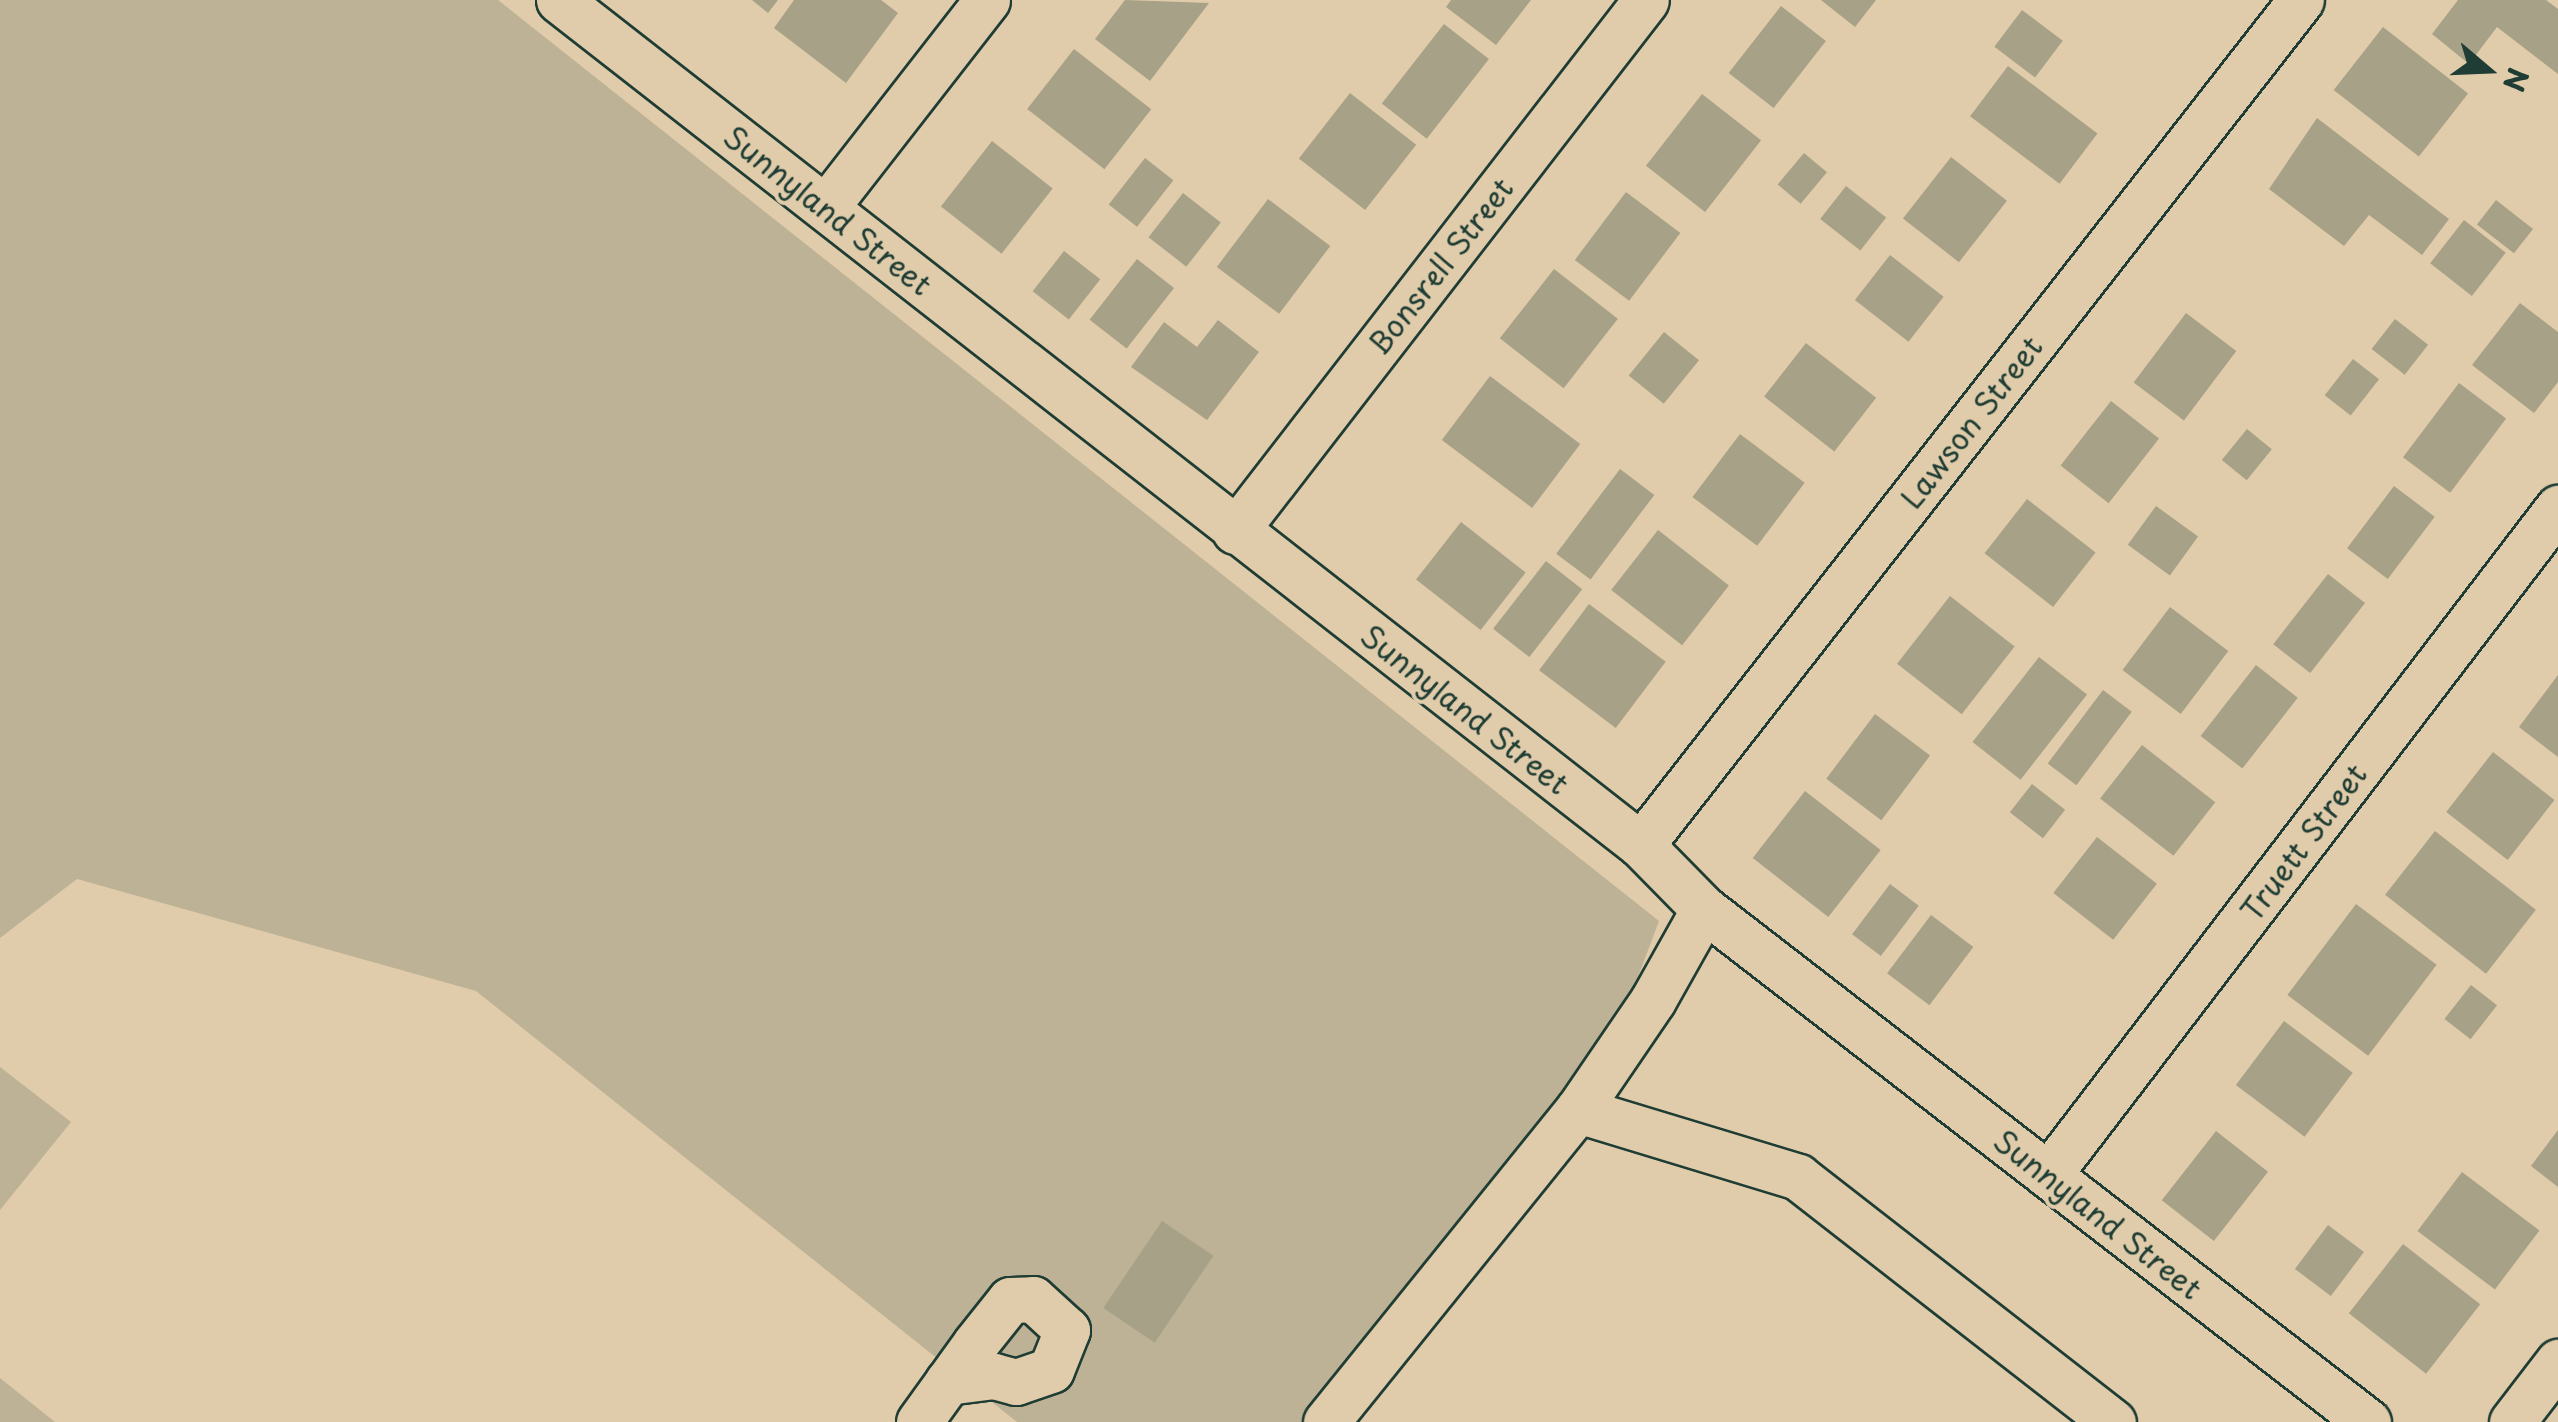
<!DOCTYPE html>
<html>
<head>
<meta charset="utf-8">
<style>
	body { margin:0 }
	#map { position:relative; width:2558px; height:1422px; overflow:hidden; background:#e0ccaa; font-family:"Playpen Sans",sans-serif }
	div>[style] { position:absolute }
	.green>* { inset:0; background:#bdb295 }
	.building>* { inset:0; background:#a7a187; transform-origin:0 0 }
	.roads { filter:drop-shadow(2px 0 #1f3d34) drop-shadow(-2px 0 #1f3d34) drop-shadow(0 2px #1f3d34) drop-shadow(0 -2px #1f3d34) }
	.minor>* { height:45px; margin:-22.5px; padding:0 22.5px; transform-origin:22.5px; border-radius:22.5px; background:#e0ccaa }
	span { translate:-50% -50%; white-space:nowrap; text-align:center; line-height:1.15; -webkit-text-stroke:8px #e0ccaa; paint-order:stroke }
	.street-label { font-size:30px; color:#1f3d34 }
	.north { position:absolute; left:2438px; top:20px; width:100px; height:100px; -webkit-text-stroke:8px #e0ccaa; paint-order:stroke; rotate:109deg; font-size:28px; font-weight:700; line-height:40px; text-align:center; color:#1f3d34 }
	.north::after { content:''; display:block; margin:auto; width:35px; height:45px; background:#1f3d34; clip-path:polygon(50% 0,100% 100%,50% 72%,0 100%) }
</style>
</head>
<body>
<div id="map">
	<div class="green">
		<i style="clip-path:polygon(0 0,498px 0,1659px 921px,1626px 1009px,1306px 1422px,1017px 1422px,476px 991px,77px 879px,0 938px)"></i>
		<i style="clip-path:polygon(0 1067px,71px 1122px,0 1210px)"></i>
		<i style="clip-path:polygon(0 1378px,55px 1422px,0 1422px)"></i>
	</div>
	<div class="building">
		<i style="clip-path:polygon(752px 0,778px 0,768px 13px)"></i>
		<i style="clip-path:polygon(794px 0,881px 0,898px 13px,846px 83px,774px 28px)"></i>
		<i style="clip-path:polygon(1125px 0,1209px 3px,1150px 81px,1095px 39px)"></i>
		<i style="clip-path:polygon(1451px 0,1531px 0,1496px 45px,1446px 7px)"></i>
		<i style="clip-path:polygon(1821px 0,1876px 0,1855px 27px)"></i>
		<i style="clip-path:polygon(2458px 0,2546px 0,2558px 9px,2558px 74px,2497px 27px,2469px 64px,2432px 34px)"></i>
		<i style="left:1781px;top:6px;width:57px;height:85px;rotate:38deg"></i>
		<i style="left:2022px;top:10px;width:51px;height:46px;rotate:37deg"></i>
		<i style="left:1444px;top:24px;width:57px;height:101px;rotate:38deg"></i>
		<i style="left:2383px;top:27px;width:108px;height:80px;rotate:38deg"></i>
		<i style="left:1074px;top:49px;width:98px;height:76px;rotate:38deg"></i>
		<i style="left:2008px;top:66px;width:112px;height:63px;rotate:37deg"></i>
		<i style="left:1350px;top:93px;width:84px;height:83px;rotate:38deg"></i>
		<i style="left:1702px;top:94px;width:75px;height:91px;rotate:38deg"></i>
		<i style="clip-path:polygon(2317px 118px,2449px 219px,2422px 255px,2369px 215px,2344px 246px,2269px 189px)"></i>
		<i style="left:992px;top:141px;width:77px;height:83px;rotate:38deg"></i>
		<i style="left:1804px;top:153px;width:30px;height:41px;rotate:40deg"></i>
		<i style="left:1951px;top:157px;width:71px;height:78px;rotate:38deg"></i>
		<i style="left:1145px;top:158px;width:36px;height:59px;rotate:38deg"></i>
		<i style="left:1846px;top:186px;width:51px;height:42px;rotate:38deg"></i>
		<i style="left:1626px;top:192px;width:68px;height:85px;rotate:37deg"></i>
		<i style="left:1183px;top:193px;width:48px;height:56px;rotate:38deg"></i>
		<i style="left:1268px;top:199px;width:78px;height:85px;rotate:37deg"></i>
		<i style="left:2496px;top:200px;width:47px;height:31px;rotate:38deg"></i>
		<i style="left:2464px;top:220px;width:53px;height:55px;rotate:38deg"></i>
		<i style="left:1064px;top:251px;width:46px;height:51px;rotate:38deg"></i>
		<i style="left:1890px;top:255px;width:68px;height:57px;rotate:38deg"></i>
		<i style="left:1137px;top:259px;width:47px;height:77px;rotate:38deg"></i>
		<i style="left:1554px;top:269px;width:81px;height:88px;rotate:38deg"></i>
		<i style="clip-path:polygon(2520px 303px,2558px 332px,2558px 382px,2534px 413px,2472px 365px)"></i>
		<i style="left:2186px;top:313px;width:63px;height:87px;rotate:37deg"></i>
		<i style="left:2395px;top:319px;width:42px;height:38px;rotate:38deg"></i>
		<i style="clip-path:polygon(1218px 320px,1259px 352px,1207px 420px,1131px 367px,1164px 322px,1197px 347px)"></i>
		<i style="left:1664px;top:332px;width:45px;height:56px;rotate:39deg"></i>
		<i style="left:1806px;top:343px;width:89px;height:68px;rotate:38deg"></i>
		<i style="left:2353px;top:359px;width:33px;height:46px;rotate:38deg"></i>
		<i style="left:1490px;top:376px;width:113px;height:80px;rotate:37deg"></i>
		<i style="left:2459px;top:383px;width:59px;height:93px;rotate:37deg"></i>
		<i style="left:2111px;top:401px;width:61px;height:82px;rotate:38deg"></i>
		<i style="left:2247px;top:429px;width:32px;height:40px;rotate:39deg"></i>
		<i style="left:1740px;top:434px;width:81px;height:79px;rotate:37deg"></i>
		<i style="left:1620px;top:469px;width:43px;height:106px;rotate:37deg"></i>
		<i style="left:2394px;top:486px;width:51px;height:78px;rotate:37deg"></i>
		<i style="left:2027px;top:499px;width:87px;height:69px;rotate:38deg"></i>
		<i style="left:2156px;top:506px;width:52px;height:48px;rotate:36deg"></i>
		<i style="left:1461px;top:522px;width:82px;height:73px;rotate:38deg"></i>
		<i style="left:1658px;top:530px;width:90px;height:76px;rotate:38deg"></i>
		<i style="left:1546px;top:561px;width:46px;height:86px;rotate:38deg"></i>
		<i style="left:2328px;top:574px;width:47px;height:89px;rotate:38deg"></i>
		<i style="left:1950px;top:596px;width:82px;height:86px;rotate:38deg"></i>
		<i style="left:1589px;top:604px;width:96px;height:83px;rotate:37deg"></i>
		<i style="left:2170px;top:607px;width:73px;height:79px;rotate:37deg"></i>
		<i style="left:2039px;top:657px;width:61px;height:108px;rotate:38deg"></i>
		<i style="left:2256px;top:665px;width:53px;height:90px;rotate:38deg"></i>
		<i style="clip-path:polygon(2558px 675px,2558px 757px,2519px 727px)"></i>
		<i style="left:2103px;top:690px;width:36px;height:92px;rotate:37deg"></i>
		<i style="left:1875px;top:714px;width:69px;height:81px;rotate:37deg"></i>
		<i style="left:2142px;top:745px;width:93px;height:68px;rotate:38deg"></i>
		<i style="left:2493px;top:752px;width:78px;height:76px;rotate:38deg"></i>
		<i style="left:2032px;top:784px;width:42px;height:36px;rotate:38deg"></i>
		<i style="left:1805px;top:791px;width:96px;height:85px;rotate:38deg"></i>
		<i style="left:2435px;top:831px;width:128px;height:81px;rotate:38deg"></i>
		<i style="left:2097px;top:837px;width:76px;height:71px;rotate:38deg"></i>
		<i style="left:1890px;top:884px;width:36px;height:63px;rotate:37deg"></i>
		<i style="left:2356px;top:904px;width:101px;height:114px;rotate:37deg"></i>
		<i style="left:1931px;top:915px;width:53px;height:73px;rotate:37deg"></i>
		<i style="left:2471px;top:985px;width:33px;height:43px;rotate:38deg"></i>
		<i style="left:2284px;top:1021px;width:86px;height:80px;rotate:37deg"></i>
		<i style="clip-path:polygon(2558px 1130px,2558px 1187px,2531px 1166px)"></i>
		<i style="left:2216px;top:1131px;width:66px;height:88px;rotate:38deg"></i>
		<i style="left:2462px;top:1172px;width:97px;height:74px;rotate:37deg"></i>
		<i style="left:1162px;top:1221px;width:62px;height:105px;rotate:34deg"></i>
		<i style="left:2328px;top:1225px;width:45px;height:55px;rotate:37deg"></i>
		<i style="left:2403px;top:1244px;width:98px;height:88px;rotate:38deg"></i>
	</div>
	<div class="roads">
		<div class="minor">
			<i style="left:559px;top:0;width:1373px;rotate:37.99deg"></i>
			<i style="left:1641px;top:845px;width:90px;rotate:45.5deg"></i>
			<i style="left:1704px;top:909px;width:839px;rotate:37.69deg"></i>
			<i style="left:826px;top:207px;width:262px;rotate:-52.1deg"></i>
			<i style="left:1235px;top:531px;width:671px;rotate:-52.26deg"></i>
			<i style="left:1641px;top:845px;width:1072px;rotate:-52.01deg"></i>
			<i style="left:1578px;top:1110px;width:230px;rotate:16.9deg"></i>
			<i style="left:1798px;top:1177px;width:399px;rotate:37.9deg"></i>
			<i style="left:2048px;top:1175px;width:840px;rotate:-52.6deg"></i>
			<i style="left:919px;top:1422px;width:96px;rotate:-54.3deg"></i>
			<i style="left:975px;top:1344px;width:56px;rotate:-51.5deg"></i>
			<i style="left:1010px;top:1300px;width:23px;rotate:-2deg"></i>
			<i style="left:1033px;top:1299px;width:46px;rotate:42.4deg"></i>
			<i style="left:1067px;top:1330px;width:43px;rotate:111.8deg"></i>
			<i style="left:1051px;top:1370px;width:37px;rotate:161deg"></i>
			<i style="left:1016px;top:1382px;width:23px;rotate:-165deg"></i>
			<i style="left:994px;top:1376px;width:47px;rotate:172.7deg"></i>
			<i style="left:1326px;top:1422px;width:401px;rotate:-51.1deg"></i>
			<i style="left:1578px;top:1110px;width:133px;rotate:-55.7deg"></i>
			<i style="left:1653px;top:1000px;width:104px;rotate:-60.7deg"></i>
			<i style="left:2512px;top:1422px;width:76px;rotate:-52.5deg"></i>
		</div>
	</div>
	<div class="street-label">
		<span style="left:828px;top:210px;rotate:38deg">Sunnyland Street</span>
		<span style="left:1440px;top:266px;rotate:-52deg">Bonsrell Street</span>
		<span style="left:1971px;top:422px;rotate:-52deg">Lawson Street</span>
		<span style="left:1465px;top:709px;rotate:38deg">Sunnyland Street</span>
		<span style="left:2303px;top:842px;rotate:-53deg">Truett Street</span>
		<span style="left:2098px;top:1214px;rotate:38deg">Sunnyland Street</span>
	</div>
	<div class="north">N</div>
</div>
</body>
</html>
